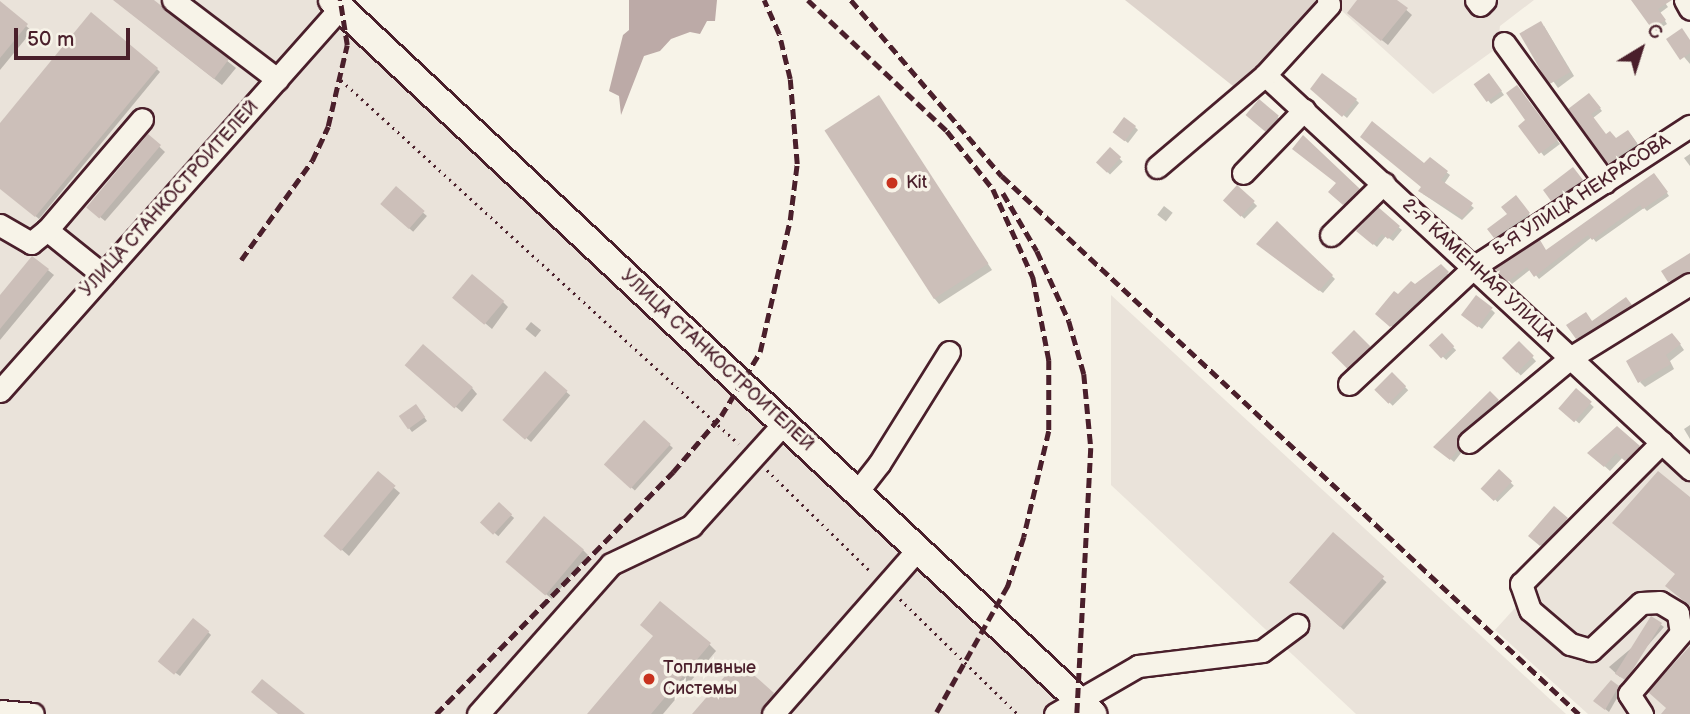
<!DOCTYPE html>
<html>
<head>
<meta charset="utf-8">
<style>
	body { margin:0 }
	#map { position:relative; width:1690px; height:714px; overflow:hidden; background:#f7f3e8; font-family:"Balsamiq Sans",sans-serif }
	div>[style] { position:absolute }
	.built>* { inset:0; background:#eae3da }
	.green>* { inset:0; background:#ded4cc }
	.water>* { inset:0; background:#bcaaa7 }
	.shadow>* { inset:0; background:#0003; transform-origin:0 0 }
	.building>* { inset:0; background:#ccbfb9; transform-origin:0 0 }
	.path>* { height:2.5px; margin-top:-1.25px; transform-origin:0; background:repeating-linear-gradient(90deg,#4a1f2b 0 2px,transparent 0 7px) }
	.roads { filter:drop-shadow(2px 0 #4a1f2b) drop-shadow(-2px 0 #4a1f2b) drop-shadow(0 2px #4a1f2b) drop-shadow(0 -2px #4a1f2b) }
	.minor>* { height:21px; margin:-10.5px; padding:0 10.5px; transform-origin:10.5px; border-radius:10.5px; background:#f7f3e8 }
	.major>* { height:26px; margin:-13px; padding:0 13px; transform-origin:13px; border-radius:13px; background:#f7f3e8 }
	.rail>* { height:4.5px; margin-top:-2.25px; transform-origin:0; background:repeating-linear-gradient(90deg,#4a1f2b 0 10px,transparent 0 15px) }
	.dots>* { width:19px; height:19px; translate:-50% -50%; box-sizing:border-box; border:4px solid #f7f3e8; border-radius:50% }
	span { translate:-50% -50%; white-space:nowrap; text-align:center; line-height:1.15; -webkit-text-stroke:7px #f7f3e8; paint-order:stroke }
	.poi-label { font-size:18px; color:#4a1f2b }
	.left { translate:0 -50%; text-align:left }
	.street-label { font-size:18px; color:#4a1f2b }
	.north { position:absolute; left:1606px; top:14px; width:70px; height:70px; -webkit-text-stroke:5px #f7f3e8; paint-order:stroke; rotate:38deg; font-size:19px; font-weight:700; line-height:28px; text-align:center; color:#4a1f2b }
	.north::after { content:''; display:block; margin:auto; width:24px; height:32px; background:#4a1f2b; clip-path:polygon(50% 0,100% 100%,50% 72%,0 100%) }
	.scale { position:absolute; left:14px; top:28px; width:116px; height:32px; box-sizing:border-box; border:4px solid #4a1f2b; border-top:0; padding-left:9px; font-size:21px; line-height:24px; white-space:nowrap; color:#4a1f2b; -webkit-text-stroke:5px #f7f3e8; paint-order:stroke }
</style>
</head>
<body>
<div id="map">
	<div class="built">
		<i style="clip-path:polygon(0 0,315px 0,1079px 714px,0 714px)"></i>
		<i style="clip-path:polygon(1330px 0,1534px 0,1500px 26px,1497px 48px,1433px 94px)"></i>
		<i style="clip-path:polygon(1111px 295px,1566px 714px,1356px 714px,1111px 485px)"></i>
		<i style="clip-path:polygon(1658px 450px,1690px 479px,1690px 714px,1588px 714px,1495px 630px)"></i>
	</div>
	<div class="green">
		<i style="clip-path:polygon(1125px 0,1325px 0,1238px 90px)"></i>
	</div>
	<div class="water">
		<i style="clip-path:polygon(629px 0,717px 0,715px 21px,707px 21px,700px 34px,690px 32px,671px 39px,660px 51px,644px 56px,621px 115px,619px 96px,609px 91px,623px 35px,629px 30px)"></i>
	</div>
	<div class="shadow">
		<i style="clip-path:polygon(114px 0,151px 0,236px 68px,222px 85px)"></i>
		<i style="clip-path:polygon(1359px 0,1395px 0,1412px 15px,1388px 45px,1354px 18px)"></i>
		<i style="clip-path:polygon(1633px 0,1663px 0,1668px 7px,1660px 13px,1667px 24px,1656px 31px)"></i>
		<i style="clip-path:polygon(4px 7px,32px 31px,0 70px,0 12px)"></i>
		<i style="clip-path:polygon(1544px 26px,1574px 76px,1558px 88px,1522px 36px)"></i>
		<i style="clip-path:polygon(1669px 39px,1690px 41px,1690px 64px)"></i>
		<i style="clip-path:polygon(157px 69px,160px 72px,39px 219px,0 187px,0 125px)"></i>
		<i style="clip-path:polygon(1492px 78px,1504px 95px,1491px 104px,1475px 85px)"></i>
		<i style="clip-path:polygon(1312px 89px,1356px 100px,1359px 103px,1347px 118px)"></i>
		<i style="clip-path:polygon(1520px 91px,1560px 144px,1544px 156px,1520px 126px,1528px 120px)"></i>
		<i style="clip-path:polygon(879px 97px,992px 270px,939px 304px,934px 298px)"></i>
		<i style="clip-path:polygon(1592px 98px,1602px 111px,1593px 118px,1606px 136px,1616px 140px,1631px 135px,1639px 146px,1612px 165px,1570px 109px)"></i>
		<i style="clip-path:polygon(1259px 102px,1281px 120px,1270px 133px,1252px 118px)"></i>
		<i style="clip-path:polygon(1135px 127px,1138px 130px,1128px 143px,1118px 135px)"></i>
		<i style="clip-path:polygon(148px 136px,165px 152px,105px 221px,93px 211px)"></i>
		<i style="clip-path:polygon(1303px 138px,1361px 193px,1347px 207px,1330px 192px,1338px 184px)"></i>
		<i style="left:1110px;top:149px;width:18px;height:18px;rotate:45deg"></i>
		<i style="clip-path:polygon(1690px 154px,1690px 166px,1684px 158px)"></i>
		<i style="clip-path:polygon(1430px 159px,1450px 175px,1444px 184px,1474px 208px,1462px 220px,1423px 194px,1425px 166px)"></i>
		<i style="clip-path:polygon(1577px 173px,1585px 184px,1556px 203px,1553px 200px)"></i>
		<i style="clip-path:polygon(1657px 178px,1669px 196px,1647px 211px,1644px 208px,1596px 242px,1592px 237px,1539px 279px,1531px 269px,1512px 284px,1498px 269px,1547px 252px)"></i>
		<i style="left:1238px;top:187px;width:27px;height:18px;rotate:45deg"></i>
		<i style="left:396px;top:189px;width:41px;height:21px;rotate:41deg"></i>
		<i style="clip-path:polygon(1518px 200px,1531px 217px,1498px 240px,1495px 237px)"></i>
		<i style="left:1164px;top:206px;width:11px;height:11px;rotate:38deg"></i>
		<i style="clip-path:polygon(1378px 210px,1402px 230px,1393px 241px,1386px 236px,1377px 247px,1359px 231px)"></i>
		<i style="clip-path:polygon(1277px 223px,1335px 279px,1323px 293px,1261px 247px)"></i>
		<i style="clip-path:polygon(1690px 255px,1690px 276px,1674px 285px,1670px 281px)"></i>
		<i style="clip-path:polygon(33px 258px,54px 275px,0 340px,0 298px)"></i>
		<i style="clip-path:polygon(1441px 267px,1451px 277px,1395px 329px,1377px 314px)"></i>
		<i style="clip-path:polygon(503px 302px,508px 307px,492px 329px,461px 303px)"></i>
		<i style="clip-path:polygon(1629px 303px,1633px 309px,1581px 341px,1577px 338px,1592px 323px)"></i>
		<i style="clip-path:polygon(1492px 310px,1495px 313px,1482px 329px,1466px 317px)"></i>
		<i style="left:531px;top:322px;width:13px;height:9px;rotate:39deg"></i>
		<i style="left:1354px;top:333px;width:25px;height:28px;rotate:43deg"></i>
		<i style="left:1442px;top:336px;width:20px;height:14px;rotate:45deg"></i>
		<i style="clip-path:polygon(1677px 340px,1684px 350px,1670px 361px,1674px 369px,1645px 387px,1640px 382px)"></i>
		<i style="left:1519px;top:343px;width:25px;height:21px;rotate:47deg"></i>
		<i style="clip-path:polygon(413px 371px,472px 388px,477px 394px,462px 412px)"></i>
		<i style="left:545px;top:374px;width:33px;height:61px;rotate:40deg"></i>
		<i style="left:1392px;top:374px;width:23px;height:22px;rotate:45deg"></i>
		<i style="left:1576px;top:391px;width:24px;height:22px;rotate:42deg"></i>
		<i style="clip-path:polygon(1490px 394px,1501px 404px,1463px 436px,1461px 453px,1454px 462px,1436px 447px)"></i>
		<i style="clip-path:polygon(419px 410px,427px 421px,412px 432px,409px 428px)"></i>
		<i style="left:644px;top:422px;width:39px;height:57px;rotate:42deg"></i>
		<i style="clip-path:polygon(1690px 425px,1690px 439px,1684px 429px)"></i>
		<i style="clip-path:polygon(1639px 447px,1644px 452px,1631px 465px,1623px 457px,1610px 471px,1590px 453px)"></i>
		<i style="left:1499px;top:471px;width:21px;height:23px;rotate:45deg"></i>
		<i style="clip-path:polygon(378px 474px,400px 493px,349px 556px,332px 541px)"></i>
		<i style="left:499px;top:505px;width:20px;height:24px;rotate:41deg"></i>
		<i style="clip-path:polygon(1554px 508px,1572px 525px,1547px 550px,1536px 541px)"></i>
		<i style="left:1333px;top:534px;width:72px;height:64px;rotate:42deg"></i>
		<i style="clip-path:polygon(583px 550px,588px 555px,552px 599px,513px 567px)"></i>
		<i style="clip-path:polygon(1660px 624px,1664px 627px,1620px 677px,1609px 667px)"></i>
		<i style="clip-path:polygon(208px 632px,211px 635px,180px 676px,165px 665px)"></i>
		<i style="clip-path:polygon(709px 644px,716px 651px,663px 714px,590px 714px)"></i>
		<i style="clip-path:polygon(1611px 682px,1621px 691px,1609px 712px,1599px 704px)"></i>
		<i style="clip-path:polygon(773px 694px,778px 699px,767px 714px,695px 714px)"></i>
	</div>
	<div class="building">
		<i style="clip-path:polygon(113px 0,154px 0,229px 59px,214px 79px)"></i>
		<i style="clip-path:polygon(1357px 0,1397px 0,1408px 8px,1381px 41px,1347px 13px)"></i>
		<i style="clip-path:polygon(1631px 0,1672px 0,1658px 9px,1666px 20px,1652px 29px)"></i>
		<i style="clip-path:polygon(0 1px,28px 24px,0 58px)"></i>
		<i style="clip-path:polygon(91px 12px,158px 68px,35px 217px,0 189px,0 123px)"></i>
		<i style="left:1541px;top:21px;width:59px;height:25px;rotate:60deg"></i>
		<i style="clip-path:polygon(1682px 28px,1690px 40px,1690px 53px,1680px 60px,1666px 39px)"></i>
		<i style="clip-path:polygon(1322px 73px,1357px 99px,1342px 117px,1310px 89px)"></i>
		<i style="left:1489px;top:73px;width:22px;height:19px;rotate:54deg"></i>
		<i style="clip-path:polygon(1517px 85px,1558px 140px,1539px 154px,1518px 126px,1525px 120px,1506px 93px)"></i>
		<i style="clip-path:polygon(1589px 93px,1601px 108px,1591px 114px,1606px 134px,1610px 131px,1616px 138px,1628px 130px,1637px 143px,1608px 164px,1568px 109px)"></i>
		<i style="left:879px;top:95px;width:201px;height:65px;rotate:57deg"></i>
		<i style="left:1259px;top:99px;width:26px;height:21px;rotate:40deg"></i>
		<i style="left:1124px;top:117px;width:15px;height:19px;rotate:37deg"></i>
		<i style="clip-path:polygon(1372px 121px,1424px 163px,1430px 157px,1448px 171px,1441px 180px,1473px 203px,1463px 218px,1418px 191px,1421px 187px,1360px 137px)"></i>
		<i style="left:148px;top:134px;width:17px;height:96px;rotate:40deg"></i>
		<i style="clip-path:polygon(1303px 135px,1360px 189px,1343px 205px,1328px 192px,1336px 183px,1292px 149px)"></i>
		<i style="left:1110px;top:147px;width:15px;height:21px;rotate:42deg"></i>
		<i style="clip-path:polygon(1573px 167px,1583px 180px,1551px 201px,1543px 190px)"></i>
		<i style="clip-path:polygon(1654px 173px,1668px 192px,1643px 209px,1640px 205px,1592px 240px,1588px 235px,1534px 277px,1527px 267px,1507px 282px,1495px 269px,1540px 240px,1546px 250px)"></i>
		<i style="left:1237px;top:185px;width:24px;height:21px;rotate:42deg"></i>
		<i style="left:396px;top:186px;width:38px;height:24px;rotate:41deg"></i>
		<i style="clip-path:polygon(1516px 195px,1530px 213px,1494px 238px,1487px 229px,1507px 214px,1501px 207px)"></i>
		<i style="clip-path:polygon(1378px 207px,1400px 226px,1388px 239px,1382px 234px,1373px 245px,1356px 231px)"></i>
		<i style="clip-path:polygon(1277px 221px,1333px 275px,1319px 291px,1256px 244px)"></i>
		<i style="clip-path:polygon(1690px 253px,1690px 271px,1668px 282px,1661px 271px)"></i>
		<i style="clip-path:polygon(32px 256px,49px 269px,0 329px,0 295px)"></i>
		<i style="clip-path:polygon(1441px 264px,1449px 272px,1390px 327px,1375px 314px,1394px 291px,1398px 294px,1411px 281px,1415px 284px)"></i>
		<i style="left:472px;top:274px;width:42px;height:31px;rotate:40deg"></i>
		<i style="left:1476px;top:295px;width:21px;height:25px;rotate:37deg"></i>
		<i style="clip-path:polygon(1626px 297px,1632px 305px,1576px 339px,1566px 325px,1586px 312px,1592px 321px)"></i>
		<i style="left:1354px;top:330px;width:23px;height:32px;rotate:45deg"></i>
		<i style="left:1442px;top:333px;width:18px;height:18px;rotate:47deg"></i>
		<i style="clip-path:polygon(1672px 333px,1681px 344px,1666px 355px,1671px 364px,1638px 383px,1626px 361px)"></i>
		<i style="left:1519px;top:341px;width:21px;height:24px;rotate:45deg"></i>
		<i style="left:423px;top:344px;width:66px;height:28px;rotate:41deg"></i>
		<i style="left:545px;top:371px;width:30px;height:65px;rotate:41deg"></i>
		<i style="left:1392px;top:372px;width:20px;height:25px;rotate:45deg"></i>
		<i style="left:1576px;top:388px;width:21px;height:27px;rotate:41deg"></i>
		<i style="clip-path:polygon(1490px 391px,1499px 400px,1460px 432px,1458px 450px,1450px 460px,1433px 447px)"></i>
		<i style="left:416px;top:404px;width:16px;height:21px;rotate:55deg"></i>
		<i style="left:644px;top:420px;width:36px;height:60px;rotate:42deg"></i>
		<i style="clip-path:polygon(1617px 426px,1640px 446px,1625px 461px,1616px 453px,1604px 467px,1587px 453px)"></i>
		<i style="left:1499px;top:469px;width:18px;height:27px;rotate:43deg"></i>
		<i style="left:378px;top:471px;width:23px;height:85px;rotate:40deg"></i>
		<i style="clip-path:polygon(1658px 471px,1690px 497px,1690px 606px,1665px 586px,1675px 574px,1612px 523px)"></i>
		<i style="left:499px;top:502px;width:18px;height:28px;rotate:43deg"></i>
		<i style="clip-path:polygon(1554px 506px,1568px 518px,1540px 546px,1528px 536px)"></i>
		<i style="left:544px;top:516px;width:52px;height:60px;rotate:40deg"></i>
		<i style="left:1333px;top:532px;width:68px;height:67px;rotate:41deg"></i>
		<i style="clip-path:polygon(660px 601px,711px 643px,651px 714px,587px 714px,653px 636px,640px 625px)"></i>
		<i style="left:1651px;top:616px;width:13px;height:68px;rotate:32deg"></i>
		<i style="left:193px;top:618px;width:21px;height:56px;rotate:39deg"></i>
		<i style="clip-path:polygon(1690px 646px,1690px 714px,1661px 714px,1666px 708px,1648px 692px)"></i>
		<i style="clip-path:polygon(738px 661px,774px 693px,760px 714px,692px 714px)"></i>
		<i style="clip-path:polygon(262px 679px,305px 714px,278px 714px,251px 692px)"></i>
		<i style="clip-path:polygon(1611px 680px,1619px 686px,1605px 710px,1593px 701px)"></i>
	</div>
	<div class="path">
		<i style="left:341px;top:80px;width:539px;rotate:42.45deg"></i>
		<i style="left:767px;top:470px;width:147px;rotate:44.4deg"></i>
		<i style="left:900px;top:599px;width:165px;rotate:44.3deg"></i>
	</div>
	<div class="roads">
		<div class="minor">
			<i style="left:173px;top:0;width:131px;rotate:37.2deg"></i>
			<i style="left:1476px;top:0;width:6px;rotate:51deg"></i>
			<i style="left:1480px;top:5px;width:7px;rotate:-45deg"></i>
			<i style="left:1685px;top:0;width:10px;rotate:61deg"></i>
			<i style="left:1504px;top:43px;width:172px;rotate:54deg"></i>
			<i style="left:1265px;top:75px;width:580px;rotate:42.83deg"></i>
			<i style="left:1157px;top:167px;width:142px;rotate:-40.4deg"></i>
			<i style="left:1265px;top:75px;width:95px;rotate:-47.6deg"></i>
			<i style="left:1329px;top:5px;width:5px;rotate:-101deg"></i>
			<i style="left:1243px;top:173px;width:88px;rotate:-45.9deg"></i>
			<i style="left:0;top:225px;width:36px;rotate:30deg"></i>
			<i style="left:31px;top:243px;width:21px;rotate:-39deg"></i>
			<i style="left:1331px;top:235px;width:74px;rotate:-44.5deg"></i>
			<i style="left:103px;top:275px;width:72px;rotate:-141.2deg"></i>
			<i style="left:47px;top:230px;width:146px;rotate:-49.4deg"></i>
			<i style="left:1349px;top:384px;width:173px;rotate:-43.1deg"></i>
			<i style="left:1475px;top:266px;width:257px;rotate:-33.1deg"></i>
			<i style="left:0;top:391px;width:512px;rotate:-48.4deg"></i>
			<i style="left:1469px;top:442px;width:131px;rotate:-39.7deg"></i>
			<i style="left:1570px;top:358px;width:141px;rotate:-31.7deg"></i>
			<i style="left:857px;top:492px;width:36px;rotate:-52deg"></i>
			<i style="left:879px;top:464px;width:132px;rotate:-58deg"></i>
			<i style="left:0;top:711px;width:33px;rotate:5deg"></i>
			<i style="left:478px;top:714px;width:200px;rotate:-48.4deg"></i>
			<i style="left:611px;top:564px;width:89px;rotate:-25.4deg"></i>
			<i style="left:691px;top:526px;width:139px;rotate:-47.9deg"></i>
			<i style="left:773px;top:714px;width:220px;rotate:-48.7deg"></i>
			<i style="left:1055px;top:714px;width:96px;rotate:-30deg"></i>
			<i style="left:1138px;top:666px;width:125px;rotate:-6.9deg"></i>
			<i style="left:1262px;top:651px;width:44px;rotate:-36.6deg"></i>
			<i style="left:1642px;top:714px;width:24px;rotate:-123deg"></i>
			<i style="left:1629px;top:694px;width:80px;rotate:-49.6deg"></i>
			<i style="left:1681px;top:633px;width:20px;rotate:-99deg"></i>
			<i style="left:1678px;top:613px;width:21px;rotate:-149deg"></i>
			<i style="left:1660px;top:602px;width:19px;rotate:177deg"></i>
			<i style="left:1641px;top:603px;width:69px;rotate:136.8deg"></i>
			<i style="left:1591px;top:650px;width:22px;rotate:-164deg"></i>
			<i style="left:1570px;top:644px;width:52px;rotate:-139.6deg"></i>
			<i style="left:1530px;top:610px;width:28px;rotate:-109deg"></i>
			<i style="left:1521px;top:584px;width:200px;rotate:-45.2deg"></i>
		</div>
		<div class="major">
			<i style="left:332px;top:0;width:1044px;rotate:43.17deg"></i>
		</div>
	</div>
	<div class="rail">
		<i style="left:808px;top:0;width:191px;rotate:43.3deg"></i>
		<i style="left:947px;top:131px;width:74px;rotate:51.6deg"></i>
		<i style="left:993px;top:189px;width:97px;rotate:65.6deg"></i>
		<i style="left:1033px;top:277px;width:85px;rotate:79.1deg"></i>
		<i style="left:1049px;top:360px;width:71px;rotate:90deg"></i>
		<i style="left:1049px;top:431px;width:109px;rotate:103.3deg"></i>
		<i style="left:1024px;top:537px;width:52px;rotate:108.1deg"></i>
		<i style="left:1008px;top:586px;width:147px;rotate:119.4deg"></i>
		<i style="left:851px;top:0;width:232px;rotate:49.4deg"></i>
		<i style="left:1002px;top:176px;width:789px;rotate:43deg"></i>
		<i style="left:1003px;top:193px;width:67px;rotate:59.6deg"></i>
		<i style="left:1037px;top:251px;width:77px;rotate:65.4deg"></i>
		<i style="left:1069px;top:321px;width:55px;rotate:74.2deg"></i>
		<i style="left:1084px;top:374px;width:74px;rotate:84.6deg"></i>
		<i style="left:1091px;top:448px;width:266px;rotate:93deg"></i>
		<i style="left:241px;top:260px;width:122px;rotate:-54.4deg"></i>
		<i style="left:312px;top:161px;width:38px;rotate:-65deg"></i>
		<i style="left:328px;top:126px;width:83px;rotate:-76.8deg"></i>
		<i style="left:347px;top:45px;width:46px;rotate:-98.8deg"></i>
		<i style="left:436px;top:714px;width:339px;rotate:-45.6deg"></i>
		<i style="left:673px;top:472px;width:74px;rotate:-49.4deg"></i>
		<i style="left:721px;top:416px;width:75px;rotate:-58.6deg"></i>
		<i style="left:760px;top:352px;width:135px;rotate:-77.2deg"></i>
		<i style="left:790px;top:220px;width:56px;rotate:-82.9deg"></i>
		<i style="left:797px;top:164px;width:85px;rotate:-94.7deg"></i>
		<i style="left:790px;top:79px;width:46px;rotate:-103.7deg"></i>
		<i style="left:779px;top:34px;width:37px;rotate:-114deg"></i>
	</div>
	<div class="dots">
		<i style="left:892px;top:183px;background:#c8321e"></i>
		<i style="left:649px;top:679px;background:#c8321e"></i>
	</div>
	<div class="poi-label">
		<span class="left" style="left:906px;top:183px">Kit</span>
		<span class="left" style="left:663px;top:679px">Топливные<br>Системы</span>
	</div>
	<div class="street-label">
		<span style="left:1582px;top:196px;rotate:-33deg">5-Я УЛИЦА НЕКРАСОВА</span>
		<span style="left:170px;top:199px;rotate:-48deg">УЛИЦА СТАНКОСТРОИТЕЛЕЙ</span>
		<span style="left:1478px;top:271px;rotate:43deg">2-Я КАМЕННАЯ УЛИЦА</span>
		<span style="left:717px;top:361px;rotate:43deg">УЛИЦА СТАНКОСТРОИТЕЛЕЙ</span>
	</div>
	<div class="north">С</div>
	<div class="scale">50 m</div>
</div>
</body>
</html>
